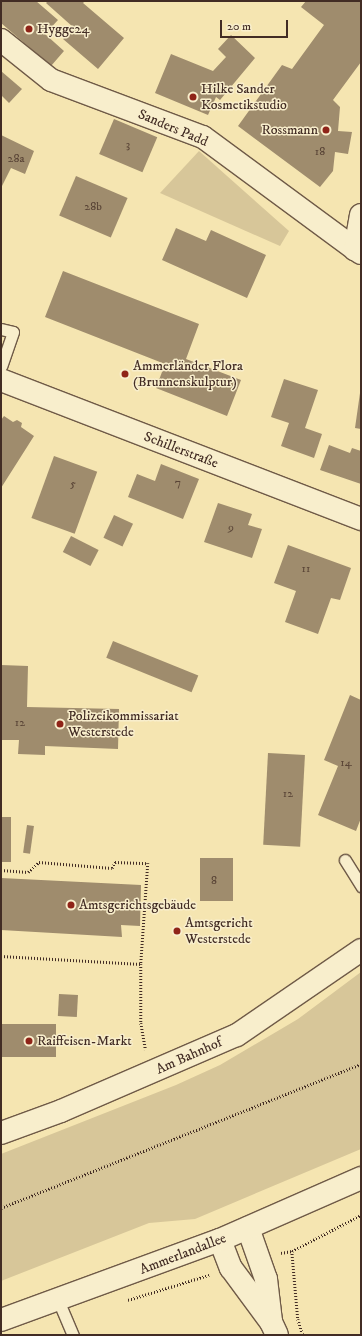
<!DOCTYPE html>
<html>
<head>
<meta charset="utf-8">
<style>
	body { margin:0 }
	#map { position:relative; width:362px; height:1336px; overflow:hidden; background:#f5e5b1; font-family:"IM FELL DW Pica",serif }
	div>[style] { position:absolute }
	.green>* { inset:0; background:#d7c699 }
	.building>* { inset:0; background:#9f8c6d; transform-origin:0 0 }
	.path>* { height:2.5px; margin-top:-1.25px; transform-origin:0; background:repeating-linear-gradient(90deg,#422c24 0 1px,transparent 0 3px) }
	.roads { filter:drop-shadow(1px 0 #6f5a47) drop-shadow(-1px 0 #6f5a47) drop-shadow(0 1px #6f5a47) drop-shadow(0 -1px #6f5a47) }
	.service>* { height:11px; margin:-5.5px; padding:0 5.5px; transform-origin:5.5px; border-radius:5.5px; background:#f8eecc }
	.minor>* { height:22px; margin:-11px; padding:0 11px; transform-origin:11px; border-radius:11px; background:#f8eecc }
	.secondary>* { height:22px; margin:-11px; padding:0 11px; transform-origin:11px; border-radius:11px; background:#f8eecc }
	.dots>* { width:11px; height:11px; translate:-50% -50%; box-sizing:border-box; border:2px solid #f8eecc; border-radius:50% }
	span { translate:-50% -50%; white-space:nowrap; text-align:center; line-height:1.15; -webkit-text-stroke:3px #f8eecc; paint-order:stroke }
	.number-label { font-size:12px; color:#594436 }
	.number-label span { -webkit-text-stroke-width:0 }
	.poi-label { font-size:14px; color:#422c24 }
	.left { translate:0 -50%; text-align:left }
	.right { translate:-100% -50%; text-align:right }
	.street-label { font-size:14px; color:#422c24 }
	.frame { position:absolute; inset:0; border:2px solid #422c24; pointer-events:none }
	.scale { position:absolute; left:220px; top:20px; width:68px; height:18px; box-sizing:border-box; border:2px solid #422c24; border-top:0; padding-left:5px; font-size:12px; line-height:14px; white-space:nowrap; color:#422c24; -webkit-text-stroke:3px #f8eecc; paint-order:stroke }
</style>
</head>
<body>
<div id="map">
	<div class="green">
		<i style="clip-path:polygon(199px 151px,289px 231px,280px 246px,160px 193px)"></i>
		<i style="clip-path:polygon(361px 972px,361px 1149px,195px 1219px,149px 1223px,1px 1281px,1px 1154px,176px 1085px,220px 1065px,298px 1019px)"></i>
	</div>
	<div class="building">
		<i style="clip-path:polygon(2px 1px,36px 1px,58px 20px,45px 34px,64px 51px,51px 66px,1px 23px)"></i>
		<i style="clip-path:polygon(48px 1px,85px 1px,83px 3px,124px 38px,98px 69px,63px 39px,73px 27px,46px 3px)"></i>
		<i style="clip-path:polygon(306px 1px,361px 1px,361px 62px,333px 100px,340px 107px,338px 131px,352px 132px,348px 154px,335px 152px,333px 171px,320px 187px,238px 126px,282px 65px,292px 69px,324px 25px,301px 7px)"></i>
		<i style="clip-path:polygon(231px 35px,255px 58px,220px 100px,216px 97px,208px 115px,155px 93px,171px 54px,213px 71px,226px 57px,218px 49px)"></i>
		<i style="clip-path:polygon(1px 71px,22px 89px,9px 103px,1px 95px)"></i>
		<i style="left:114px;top:119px;width:47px;height:38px;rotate:23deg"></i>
		<i style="clip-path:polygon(1px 135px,34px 151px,25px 174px,11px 168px,1px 188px)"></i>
		<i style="left:76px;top:176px;width:56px;height:43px;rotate:23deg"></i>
		<i style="clip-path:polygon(176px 228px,206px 241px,211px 230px,266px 255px,247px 298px,162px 260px)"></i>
		<i style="clip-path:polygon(63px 271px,199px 324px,186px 359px,241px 380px,227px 416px,156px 388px,165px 364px,45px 317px)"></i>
		<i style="clip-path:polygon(284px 379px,318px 390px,305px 428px,322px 434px,314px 458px,281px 446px,289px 423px,271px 417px)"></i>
		<i style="clip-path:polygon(360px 393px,361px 393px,361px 429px,355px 428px)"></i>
		<i style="clip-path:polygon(4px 416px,13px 422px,17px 420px,22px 423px,21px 427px,34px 436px,1px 488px,1px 420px)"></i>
		<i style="clip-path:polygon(329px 445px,350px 453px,352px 448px,361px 451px,361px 484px,320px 470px)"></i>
		<i style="left:54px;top:456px;width:46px;height:66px;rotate:20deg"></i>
		<i style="clip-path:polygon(161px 464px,199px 479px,183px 519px,128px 497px,137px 474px,155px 481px)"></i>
		<i style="clip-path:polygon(218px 503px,252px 514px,248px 525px,262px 529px,252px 558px,204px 542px)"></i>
		<i style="left:114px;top:515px;width:21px;height:25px;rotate:25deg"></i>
		<i style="left:71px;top:536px;width:31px;height:18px;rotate:27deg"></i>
		<i style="clip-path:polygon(288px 545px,351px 568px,340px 600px,331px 598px,318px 634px,285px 622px,296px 591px,274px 583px)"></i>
		<i style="left:113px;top:641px;width:92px;height:18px;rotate:22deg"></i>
		<i style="clip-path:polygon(1px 665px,28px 666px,27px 707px,119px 709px,118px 749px,45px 746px,45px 755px,18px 754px,19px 740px,1px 740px)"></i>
		<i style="clip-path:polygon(350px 695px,361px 700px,361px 818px,356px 831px,318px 815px,338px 766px,324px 760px)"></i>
		<i style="left:268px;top:753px;width:37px;height:92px;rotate:3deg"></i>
		<i style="left:1px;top:817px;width:10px;height:45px"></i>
		<i style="left:27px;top:825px;width:7px;height:28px;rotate:8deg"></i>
		<i style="left:200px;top:858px;width:33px;height:43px"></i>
		<i style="clip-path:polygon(1px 878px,141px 885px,140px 926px,121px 925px,122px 937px,1px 930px)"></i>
		<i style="left:59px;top:994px;width:19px;height:22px;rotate:3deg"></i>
		<i style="left:56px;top:1024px;width:33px;height:55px;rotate:90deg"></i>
	</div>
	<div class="path">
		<i style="left:1px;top:870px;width:27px;rotate:4deg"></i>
		<i style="left:28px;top:872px;width:15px;rotate:-42deg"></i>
		<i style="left:39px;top:862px;width:73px;rotate:4.7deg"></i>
		<i style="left:112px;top:868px;width:7px;rotate:-63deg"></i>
		<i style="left:115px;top:862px;width:33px;rotate:2deg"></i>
		<i style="left:148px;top:863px;width:101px;rotate:94deg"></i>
		<i style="left:141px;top:964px;width:59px;rotate:90deg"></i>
		<i style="left:141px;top:1023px;width:27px;rotate:80deg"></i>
		<i style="left:1px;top:956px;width:140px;rotate:3.3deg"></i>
		<i style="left:1px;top:1208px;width:388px;rotate:-21.8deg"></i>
		<i style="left:292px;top:1251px;width:68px;rotate:85deg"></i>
		<i style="left:298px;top:1319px;width:17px;rotate:73deg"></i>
		<i style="left:281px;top:1253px;width:11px;rotate:-10deg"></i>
		<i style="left:292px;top:1251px;width:78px;rotate:-27.6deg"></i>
		<i style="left:128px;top:1300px;width:85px;rotate:-17.2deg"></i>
	</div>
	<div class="roads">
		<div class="service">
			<i style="left:1px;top:329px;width:12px;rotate:14deg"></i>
			<i style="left:13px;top:332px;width:36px;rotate:109deg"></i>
			<i style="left:345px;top:860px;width:31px;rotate:58deg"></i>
			<i style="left:58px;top:1300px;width:38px;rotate:67deg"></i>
		</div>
		<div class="minor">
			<i style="left:1px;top:40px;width:64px;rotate:38.7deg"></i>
			<i style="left:51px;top:80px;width:162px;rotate:20.6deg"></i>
			<i style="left:203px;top:137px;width:189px;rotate:36.4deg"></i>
			<i style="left:361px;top:215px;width:35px;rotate:100deg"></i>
			<i style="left:355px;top:249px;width:7px;rotate:34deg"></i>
			<i style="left:1px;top:380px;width:386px;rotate:21.1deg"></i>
			<i style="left:1px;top:1133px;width:64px;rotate:-20.1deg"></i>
			<i style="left:61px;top:1111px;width:192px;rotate:-23.4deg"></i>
			<i style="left:237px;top:1035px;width:150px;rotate:-34.4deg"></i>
			<i style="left:248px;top:1228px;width:54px;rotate:70.6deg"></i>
			<i style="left:266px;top:1279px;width:42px;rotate:83.2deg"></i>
			<i style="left:220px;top:1240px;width:30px;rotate:69deg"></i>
			<i style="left:231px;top:1268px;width:67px;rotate:53.5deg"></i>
			<i style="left:271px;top:1322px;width:14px;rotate:65deg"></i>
		</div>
		<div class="secondary">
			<i style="left:1px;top:1320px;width:233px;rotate:-20.1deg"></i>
			<i style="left:220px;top:1240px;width:154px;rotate:-23.7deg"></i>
		</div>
	</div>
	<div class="dots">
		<i style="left:29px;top:29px;background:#8f2418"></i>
		<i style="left:193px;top:97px;background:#8f2418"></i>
		<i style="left:326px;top:130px;background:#8f2418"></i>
		<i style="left:125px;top:374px;background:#8f2418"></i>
		<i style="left:60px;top:724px;background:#8f2418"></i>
		<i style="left:71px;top:905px;background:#8f2418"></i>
		<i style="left:177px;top:931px;background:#8f2418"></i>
		<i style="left:29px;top:1041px;background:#8f2418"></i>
	</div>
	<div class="number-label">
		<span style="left:128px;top:145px">3</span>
		<span style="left:320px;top:152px">18</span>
		<span style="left:16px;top:159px">28a</span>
		<span style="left:93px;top:207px">28b</span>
		<span style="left:178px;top:483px">7</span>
		<span style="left:73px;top:484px">5</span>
		<span style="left:231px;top:528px">9</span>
		<span style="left:306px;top:569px">11</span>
		<span style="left:20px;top:723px">12</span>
		<span style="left:346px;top:763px">14</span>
		<span style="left:288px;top:794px">12</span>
		<span style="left:214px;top:881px">8</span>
	</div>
	<div class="poi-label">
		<span class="left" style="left:37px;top:29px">Hygge24</span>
		<span class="left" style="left:201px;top:97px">Hilke Sander<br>Kosmetikstudio</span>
		<span class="right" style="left:318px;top:130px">Rossmann</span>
		<span class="left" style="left:133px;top:374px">Ammerländer Flora<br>(Brunnenskulptur)</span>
		<span class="left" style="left:68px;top:724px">Polizeikommissariat<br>Westerstede</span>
		<span class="left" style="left:79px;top:905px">Amtsgerichtsgebäude</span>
		<span class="left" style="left:185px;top:931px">Amtsgericht<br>Westerstede</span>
		<span class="left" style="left:37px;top:1041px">Raiffeisen-Markt</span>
	</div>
	<div class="street-label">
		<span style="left:173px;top:128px;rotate:23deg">Sanders Padd</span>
		<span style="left:181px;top:450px;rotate:21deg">Schillerstraße</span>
		<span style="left:189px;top:1056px;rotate:-24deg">Am Bahnhof</span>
		<span style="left:183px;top:1254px;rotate:-21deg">Ammerlandallee</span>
	</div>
	<div class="frame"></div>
	<div class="scale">20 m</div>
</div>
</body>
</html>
